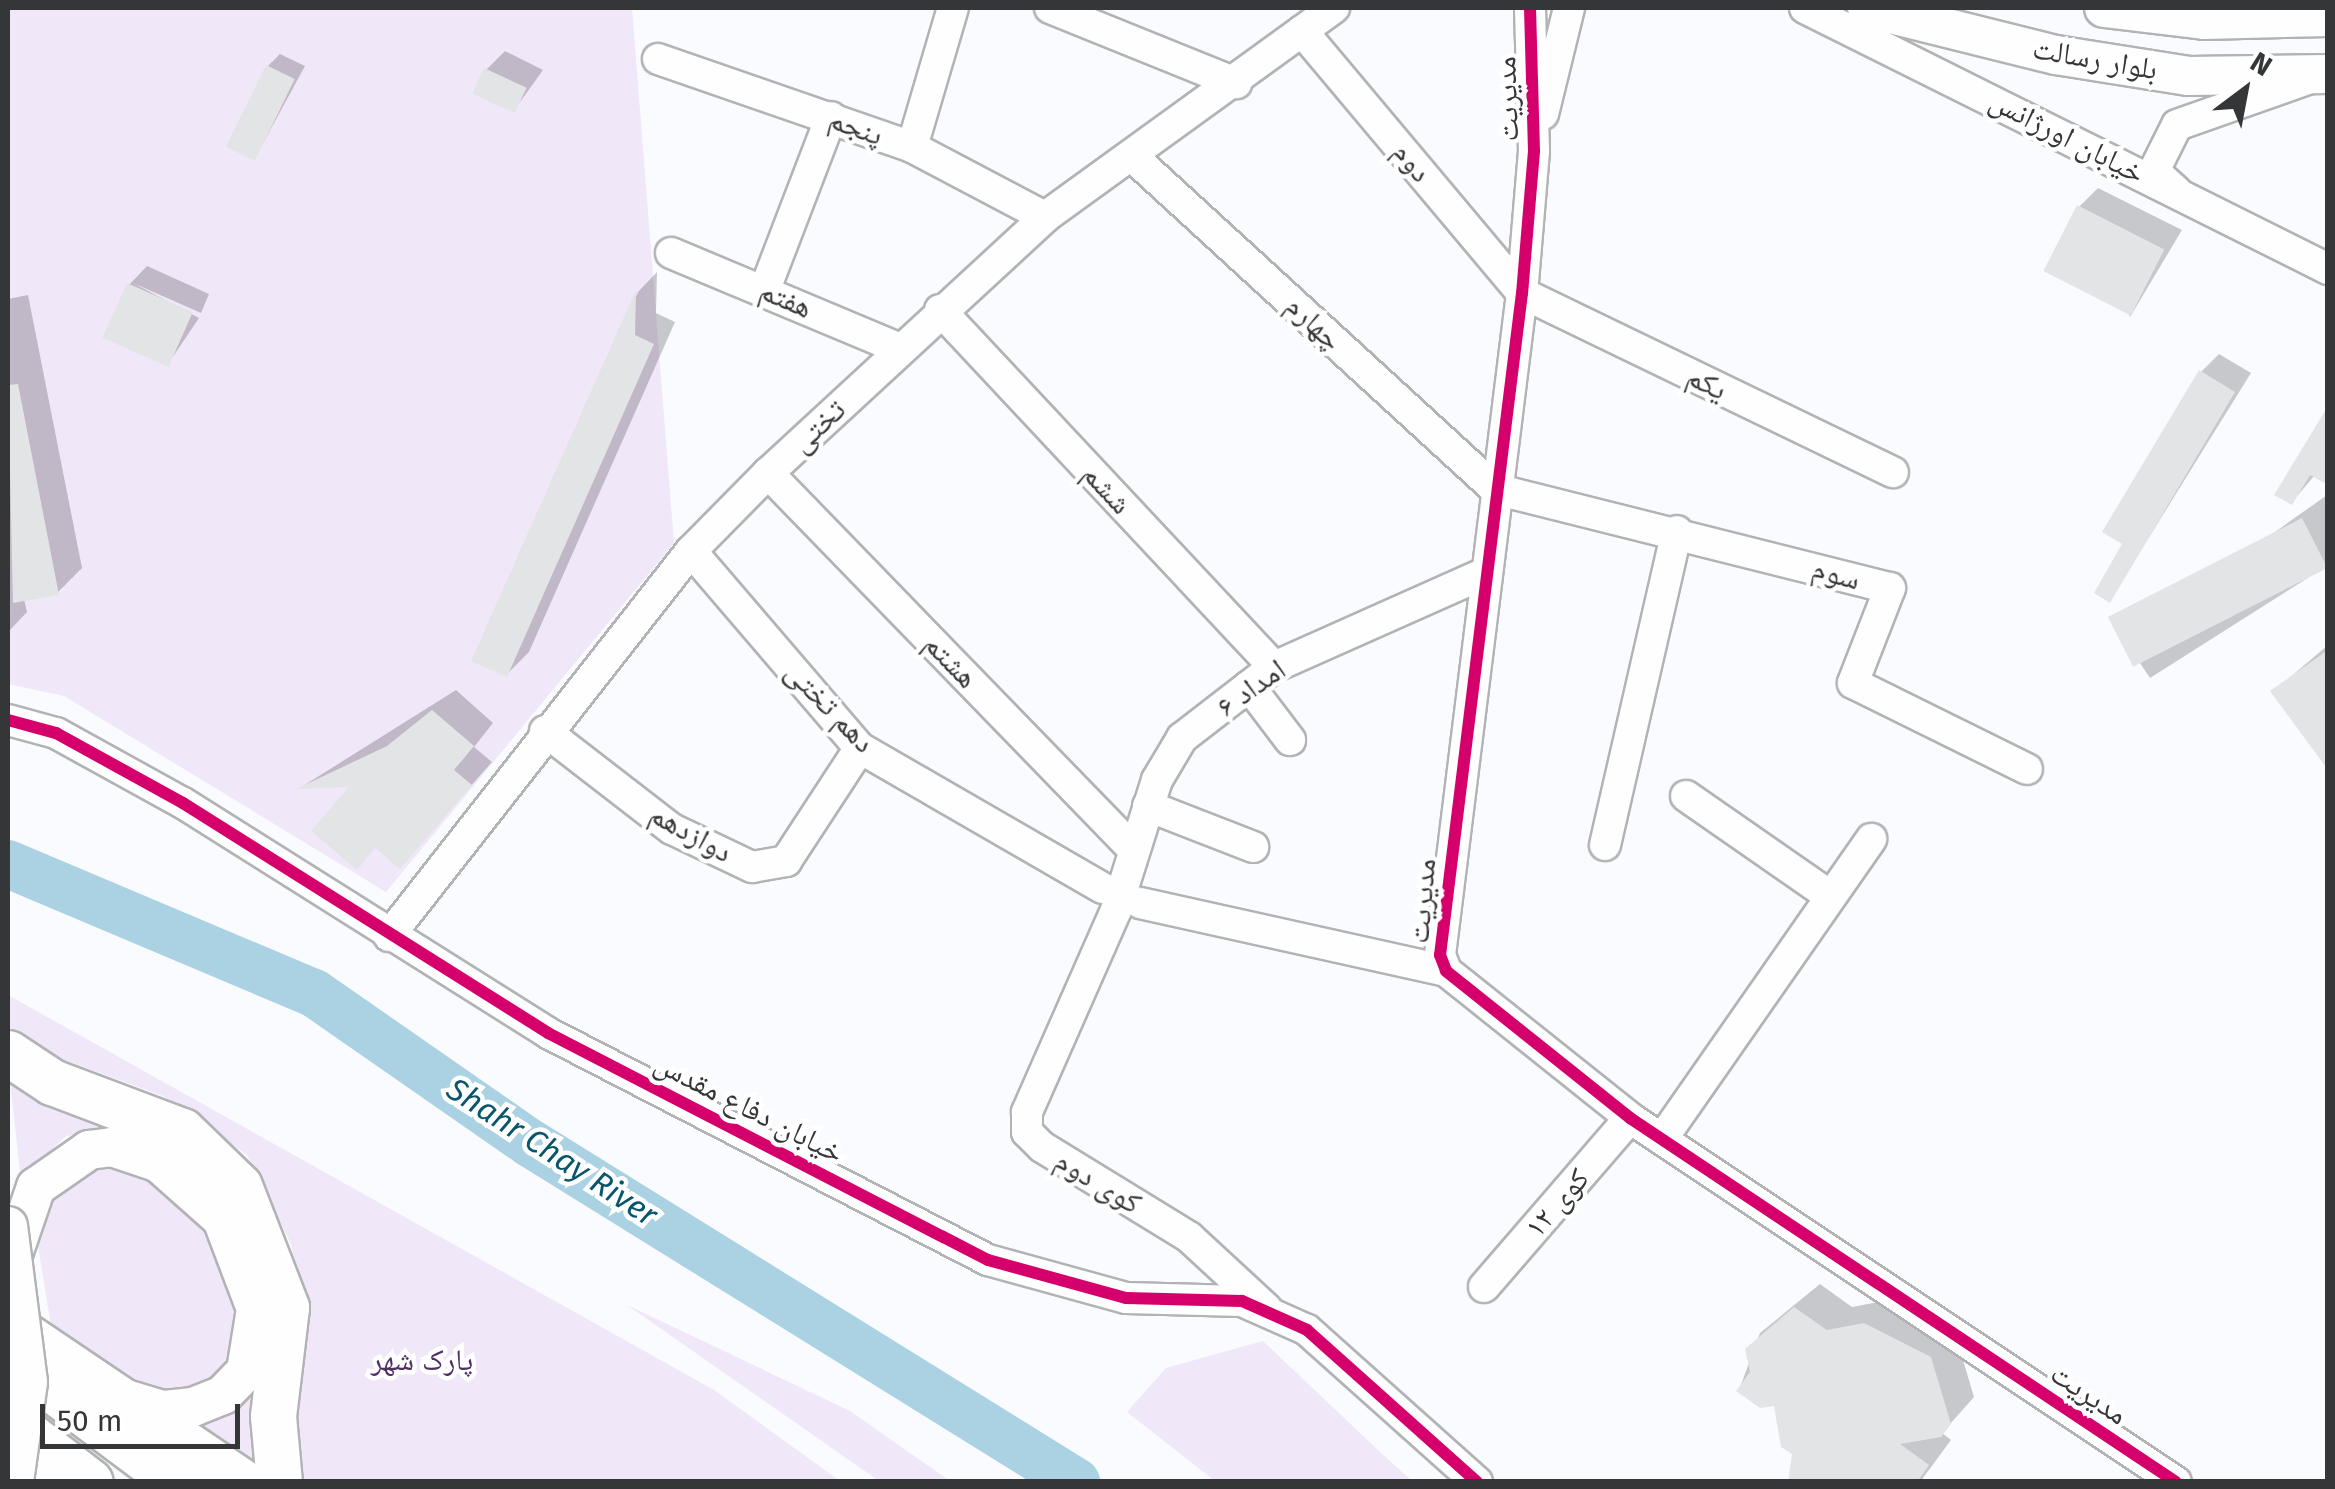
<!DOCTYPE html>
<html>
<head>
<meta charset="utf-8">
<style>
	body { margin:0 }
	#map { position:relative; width:2335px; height:1489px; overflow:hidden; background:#f9fbfe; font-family:"Fira Sans","Noto Naskh Arabic",sans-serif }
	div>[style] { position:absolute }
	.green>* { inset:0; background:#f0e7f9 }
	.shadow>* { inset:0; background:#0003 }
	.river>* { height:48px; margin:-24px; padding:0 24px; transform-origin:24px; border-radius:24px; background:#abd2e3 }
	.building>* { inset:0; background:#e3e4e6; transform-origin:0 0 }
	.roads { filter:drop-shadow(2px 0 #b2b3b5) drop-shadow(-2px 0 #b2b3b5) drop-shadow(0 2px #b2b3b5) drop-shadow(0 -2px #b2b3b5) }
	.minor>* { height:30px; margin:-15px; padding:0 15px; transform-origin:15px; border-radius:15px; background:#fefeff }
	.major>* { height:38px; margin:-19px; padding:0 19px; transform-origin:19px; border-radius:19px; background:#fefeff }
	.highway>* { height:45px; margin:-22.5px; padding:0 22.5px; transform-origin:22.5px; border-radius:22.5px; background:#fefeff }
	.bridges { filter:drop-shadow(2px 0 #b2b3b5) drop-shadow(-2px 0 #b2b3b5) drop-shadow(0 2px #b2b3b5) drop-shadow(0 -2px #b2b3b5) }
	.major-bridge>* { height:38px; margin:-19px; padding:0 19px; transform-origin:19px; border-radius:19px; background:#fefeff }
	.cycleway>* { height:12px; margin:-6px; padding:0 6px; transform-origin:6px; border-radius:6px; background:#d6006c }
	span { translate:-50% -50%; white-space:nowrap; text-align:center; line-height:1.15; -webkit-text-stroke:9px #fff; paint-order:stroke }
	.street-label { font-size:30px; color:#353638 }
	.park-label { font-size:30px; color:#502f65 }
	.water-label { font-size:32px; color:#09556c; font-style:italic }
	.frame { position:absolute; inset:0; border:10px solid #353638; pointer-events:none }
	.north { position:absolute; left:2195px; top:40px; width:100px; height:100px; -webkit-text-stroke:8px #fff; paint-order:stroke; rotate:32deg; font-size:28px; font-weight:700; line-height:40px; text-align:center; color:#353638 }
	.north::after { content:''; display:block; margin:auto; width:35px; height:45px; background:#353638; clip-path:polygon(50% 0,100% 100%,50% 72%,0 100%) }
	.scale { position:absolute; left:40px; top:1404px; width:200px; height:45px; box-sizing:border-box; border:5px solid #353638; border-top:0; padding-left:12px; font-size:30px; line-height:35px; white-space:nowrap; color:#353638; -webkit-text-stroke:8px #fff; paint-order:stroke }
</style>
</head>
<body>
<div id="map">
	<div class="green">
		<i style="clip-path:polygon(8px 8px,632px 8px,674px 543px,386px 892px,64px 696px,8px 684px)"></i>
		<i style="clip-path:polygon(8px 995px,714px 1390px,840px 1481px,298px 1481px,291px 1427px,307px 1328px,291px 1244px,247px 1155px,163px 1096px,31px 1048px,8px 1026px)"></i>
		<i style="clip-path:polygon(8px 1065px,138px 1124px,66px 1136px,21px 1179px)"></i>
		<i style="clip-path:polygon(118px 1158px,188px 1196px,237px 1275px,240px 1349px,211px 1383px,151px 1400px,54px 1344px,35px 1227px,60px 1179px)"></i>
		<i style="clip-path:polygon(627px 1305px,850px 1411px,950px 1481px,879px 1481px)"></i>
		<i style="clip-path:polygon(1263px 1341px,1381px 1453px,1412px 1481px,1215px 1481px,1127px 1412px,1166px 1368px)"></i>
		<i style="clip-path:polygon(268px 1362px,251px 1438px,266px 1481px,200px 1429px)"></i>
	</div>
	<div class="shadow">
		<i style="clip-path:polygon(505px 51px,543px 70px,515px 109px,486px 70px)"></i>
		<i style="clip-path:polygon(280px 54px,305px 66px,255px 158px,268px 66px)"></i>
		<i style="clip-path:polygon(2098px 188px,2182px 230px,2130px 317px,2079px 207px)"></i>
		<i style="clip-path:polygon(147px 266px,209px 294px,201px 313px,133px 283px,199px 318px,168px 364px,129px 285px)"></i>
		<i style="clip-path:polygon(657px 272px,656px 313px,675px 322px,529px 652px,507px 674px,474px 660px,638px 292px)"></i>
		<i style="clip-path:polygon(28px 295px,82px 568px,58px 592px,24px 599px,27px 612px,8px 632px,8px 299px)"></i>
		<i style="clip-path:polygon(2219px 354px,2251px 373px,2110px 600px,2201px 372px)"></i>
		<i style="clip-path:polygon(2323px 418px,2315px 475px,2292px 502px)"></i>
		<i style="clip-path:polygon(2327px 495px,2328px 565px,2150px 678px,2124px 639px)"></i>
		<i style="clip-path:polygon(2328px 645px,2328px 766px,2274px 691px)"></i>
		<i style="clip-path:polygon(456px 690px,493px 723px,474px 747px,492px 762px,400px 866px,355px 784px,303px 786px)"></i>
		<i style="clip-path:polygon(1820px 1284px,1852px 1307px,1889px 1300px,1955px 1333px,1974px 1397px,1942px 1433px,1951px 1440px,1920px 1482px,1791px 1481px,1794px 1453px,1776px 1403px,1739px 1390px,1760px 1333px)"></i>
	</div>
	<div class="river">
		<i style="left:8px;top:864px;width:332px;rotate:22.9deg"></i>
		<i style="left:314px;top:993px;width:263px;rotate:34.8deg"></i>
		<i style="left:530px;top:1143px;width:643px;rotate:31.84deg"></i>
	</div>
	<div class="building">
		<i style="left:266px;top:65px;width:32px;height:91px;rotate:26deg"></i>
		<i style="left:484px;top:68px;width:47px;height:28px;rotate:25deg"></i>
		<i style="left:2077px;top:205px;width:98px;height:74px;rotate:27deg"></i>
		<i style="left:127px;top:283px;width:72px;height:60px;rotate:24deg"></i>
		<i style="clip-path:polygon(636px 290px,635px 335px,654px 344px,507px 677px,471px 661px)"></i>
		<i style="clip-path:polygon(2199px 370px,2235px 392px,2110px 603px,2094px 593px,2122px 544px,2102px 532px)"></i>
		<i style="clip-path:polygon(18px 384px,59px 595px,13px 603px,8px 385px)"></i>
		<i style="clip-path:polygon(2328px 406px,2328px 485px,2310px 475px,2292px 505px,2274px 495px)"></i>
		<i style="left:2302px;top:518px;width:56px;height:218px;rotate:63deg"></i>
		<i style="clip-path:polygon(2328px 650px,2328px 770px,2270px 691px)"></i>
		<i style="clip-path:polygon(432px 710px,474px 746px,454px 770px,472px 785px,400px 869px,375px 848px,357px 870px,311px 831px,349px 787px,296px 789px,387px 746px)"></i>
		<i style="clip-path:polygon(1794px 1307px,1827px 1330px,1864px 1323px,1931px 1357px,1951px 1424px,1941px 1437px,1900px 1444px,1929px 1465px,1917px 1482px,1788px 1482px,1792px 1454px,1781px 1447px,1774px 1406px,1760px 1408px,1736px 1391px,1750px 1372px,1745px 1349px)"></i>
	</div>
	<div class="roads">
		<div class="minor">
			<i style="left:1050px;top:8px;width:201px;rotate:22deg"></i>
			<i style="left:1530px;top:8px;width:143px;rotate:88.4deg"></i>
			<i style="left:1534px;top:151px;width:143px;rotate:94.8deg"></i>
			<i style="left:1522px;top:293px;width:667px;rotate:97.06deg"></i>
			<i style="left:1440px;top:955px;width:17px;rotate:69deg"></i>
			<i style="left:1446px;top:971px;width:236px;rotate:38.6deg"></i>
			<i style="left:1630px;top:1118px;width:656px;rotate:33.69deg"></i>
			<i style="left:1805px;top:8px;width:585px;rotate:26.52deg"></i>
			<i style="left:1302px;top:31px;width:342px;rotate:50deg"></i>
			<i style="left:1522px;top:293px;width:412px;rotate:25.8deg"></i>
			<i style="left:658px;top:59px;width:269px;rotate:19.1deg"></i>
			<i style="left:912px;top:147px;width:150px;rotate:27.8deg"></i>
			<i style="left:1543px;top:114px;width:109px;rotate:-76.2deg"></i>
			<i style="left:912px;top:147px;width:145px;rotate:-73.6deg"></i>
			<i style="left:1133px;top:157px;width:491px;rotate:42.5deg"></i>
			<i style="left:1495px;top:489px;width:407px;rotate:14.1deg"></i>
			<i style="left:1890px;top:588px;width:102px;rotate:111.3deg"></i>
			<i style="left:1853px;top:683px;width:194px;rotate:26.3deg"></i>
			<i style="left:2176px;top:191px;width:30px;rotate:-138deg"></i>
			<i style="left:2154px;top:171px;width:51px;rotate:-63.4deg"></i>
			<i style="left:2177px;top:125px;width:144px;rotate:-19.4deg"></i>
			<i style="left:671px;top:253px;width:248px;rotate:22.7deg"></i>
			<i style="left:765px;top:289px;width:184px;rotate:-69deg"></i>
			<i style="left:940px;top:310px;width:489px;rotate:46.9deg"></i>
			<i style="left:768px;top:473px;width:524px;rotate:45.85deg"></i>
			<i style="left:691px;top:551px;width:260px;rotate:49.4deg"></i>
			<i style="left:860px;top:748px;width:280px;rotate:30deg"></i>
			<i style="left:1249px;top:686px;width:68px;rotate:52.8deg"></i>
			<i style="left:8px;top:720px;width:50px;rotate:15.2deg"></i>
			<i style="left:56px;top:733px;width:145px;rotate:28.9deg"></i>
			<i style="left:183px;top:803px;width:431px;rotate:32.2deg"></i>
			<i style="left:548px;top:1033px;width:495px;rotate:27.3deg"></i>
			<i style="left:988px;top:1260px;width:143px;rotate:15.4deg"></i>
			<i style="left:1126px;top:1298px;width:116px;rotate:1.5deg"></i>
			<i style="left:1242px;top:1301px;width:71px;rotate:24deg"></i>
			<i style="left:1307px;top:1330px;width:228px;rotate:41.8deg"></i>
			<i style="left:545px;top:731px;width:160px;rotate:37.7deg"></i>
			<i style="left:672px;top:829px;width:89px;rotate:25.4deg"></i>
			<i style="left:752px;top:867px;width:35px;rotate:-10deg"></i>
			<i style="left:786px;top:861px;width:135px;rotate:-56.8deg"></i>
			<i style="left:1686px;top:796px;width:175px;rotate:34.8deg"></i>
			<i style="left:1148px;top:806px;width:113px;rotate:21.3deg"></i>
			<i style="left:1605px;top:845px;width:322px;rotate:-77.1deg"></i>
			<i style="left:1140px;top:903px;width:313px;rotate:12.5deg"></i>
			<i style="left:389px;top:936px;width:489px;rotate:-51.9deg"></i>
			<i style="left:691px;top:551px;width:110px;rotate:-45.4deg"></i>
			<i style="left:768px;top:473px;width:377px;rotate:-42.7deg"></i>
			<i style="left:1045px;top:217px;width:357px;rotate:-35.9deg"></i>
			<i style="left:1662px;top:1139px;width:366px;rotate:-55.1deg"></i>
			<i style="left:1484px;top:1287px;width:223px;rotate:-49.2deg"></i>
			<i style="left:1267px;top:1309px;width:106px;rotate:-137.3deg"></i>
			<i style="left:1189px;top:1237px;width:172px;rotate:-148.5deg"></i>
			<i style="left:1042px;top:1147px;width:21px;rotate:-135deg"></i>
			<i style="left:1027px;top:1132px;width:20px;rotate:-90deg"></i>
			<i style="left:1027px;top:1112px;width:221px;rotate:-66.2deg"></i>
			<i style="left:1116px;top:910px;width:136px;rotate:-72.5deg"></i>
			<i style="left:1157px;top:780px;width:49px;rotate:-59.2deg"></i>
			<i style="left:1182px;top:738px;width:116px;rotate:-37.7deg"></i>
			<i style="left:1274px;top:667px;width:229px;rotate:-24deg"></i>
		</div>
		<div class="major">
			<i style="left:1867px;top:8px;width:195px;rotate:14deg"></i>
			<i style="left:2056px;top:55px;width:135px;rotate:9deg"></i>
			<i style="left:2189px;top:76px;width:139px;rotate:-0.8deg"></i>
			<i style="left:2104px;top:8px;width:101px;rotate:6.8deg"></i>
			<i style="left:2204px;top:20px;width:124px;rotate:-1.4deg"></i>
			<i style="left:13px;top:1254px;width:71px;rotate:-71.1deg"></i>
			<i style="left:36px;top:1187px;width:65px;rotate:-34.9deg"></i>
			<i style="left:89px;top:1150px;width:23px;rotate:-7deg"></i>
			<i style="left:112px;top:1147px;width:50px;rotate:18.8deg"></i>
			<i style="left:159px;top:1163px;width:84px;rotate:41.6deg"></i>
			<i style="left:222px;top:1219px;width:96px;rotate:69.3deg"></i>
			<i style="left:256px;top:1309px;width:63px;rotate:99.2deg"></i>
			<i style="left:246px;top:1371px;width:33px;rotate:134deg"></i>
			<i style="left:223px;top:1395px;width:32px;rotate:158deg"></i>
			<i style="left:193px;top:1407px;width:31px;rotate:174deg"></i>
			<i style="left:162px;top:1410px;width:39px;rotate:-163deg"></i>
			<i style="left:8px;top:1458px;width:41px;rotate:36deg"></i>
		</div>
		<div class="highway">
			<i style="left:8px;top:1053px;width:53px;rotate:33.4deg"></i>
			<i style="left:52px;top:1082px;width:139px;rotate:20.7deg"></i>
			<i style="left:182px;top:1131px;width:79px;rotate:44deg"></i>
			<i style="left:239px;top:1186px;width:130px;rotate:68.8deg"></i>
			<i style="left:286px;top:1307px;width:110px;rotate:96.8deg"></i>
			<i style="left:273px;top:1416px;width:66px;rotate:84.8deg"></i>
			<i style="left:8px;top:1324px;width:282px;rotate:34deg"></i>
			<i style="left:41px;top:1381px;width:169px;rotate:36.8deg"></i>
			<i style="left:8px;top:1419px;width:103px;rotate:37.5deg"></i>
		</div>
	</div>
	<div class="bridges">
		<div class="major-bridge">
			<i style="left:8px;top:1226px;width:157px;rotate:82.7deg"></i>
			<i style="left:28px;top:1382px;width:101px;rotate:98deg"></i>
		</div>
	</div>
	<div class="cycleway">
		<i style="left:1530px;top:8px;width:143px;rotate:88.4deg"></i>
		<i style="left:1534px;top:151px;width:143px;rotate:94.8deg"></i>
		<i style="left:1522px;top:293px;width:667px;rotate:97.06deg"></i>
		<i style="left:1440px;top:955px;width:17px;rotate:69deg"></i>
		<i style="left:1446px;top:971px;width:236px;rotate:38.6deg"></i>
		<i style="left:1630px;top:1118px;width:656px;rotate:33.69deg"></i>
		<i style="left:8px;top:720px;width:50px;rotate:15.2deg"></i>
		<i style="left:56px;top:733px;width:145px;rotate:28.9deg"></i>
		<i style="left:183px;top:803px;width:431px;rotate:32.2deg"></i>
		<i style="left:548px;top:1033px;width:495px;rotate:27.3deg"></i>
		<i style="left:988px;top:1260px;width:143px;rotate:15.4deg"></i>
		<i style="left:1126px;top:1298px;width:116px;rotate:1.5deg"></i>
		<i style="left:1242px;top:1301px;width:71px;rotate:24deg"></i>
		<i style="left:1307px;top:1330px;width:228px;rotate:41.8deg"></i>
	</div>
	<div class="street-label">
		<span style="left:2095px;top:59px;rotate:10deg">بلوار رسالت</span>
		<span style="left:1507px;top:99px;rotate:-92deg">مدیریت</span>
		<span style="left:856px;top:127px;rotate:20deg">پنجم</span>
		<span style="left:2067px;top:137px;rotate:27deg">خیابان اورژانس</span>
		<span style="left:1412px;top:162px;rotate:50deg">دوم</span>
		<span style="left:786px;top:299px;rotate:23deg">هفتم</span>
		<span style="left:1314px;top:323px;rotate:43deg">چهارم</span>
		<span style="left:1707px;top:383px;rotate:26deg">یکم</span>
		<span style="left:818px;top:426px;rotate:-43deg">تختی</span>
		<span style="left:1107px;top:489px;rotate:47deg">ششم</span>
		<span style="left:1836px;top:574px;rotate:15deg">سوم</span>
		<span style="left:951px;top:661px;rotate:46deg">هشتم</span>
		<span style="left:1251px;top:688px;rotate:-35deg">امداد ۶</span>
		<span style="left:830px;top:707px;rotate:46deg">دهم تختی</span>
		<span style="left:691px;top:833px;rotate:29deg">دوازدهم</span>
		<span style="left:1422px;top:901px;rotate:-85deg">مدیریت</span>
		<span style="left:749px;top:1108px;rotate:27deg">خیابان دفاع مقدس</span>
		<span style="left:1098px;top:1182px;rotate:31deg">کوی دوم</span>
		<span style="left:1557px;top:1203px;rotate:-49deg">کوی ۱۲</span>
		<span style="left:2089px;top:1394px;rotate:34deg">مدیریت</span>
	</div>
	<div class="park-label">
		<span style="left:422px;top:1360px">پارک شهر</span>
	</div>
	<div class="water-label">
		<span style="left:552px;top:1152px;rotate:33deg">Shahr Chay River</span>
	</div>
	<div class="frame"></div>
	<div class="north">N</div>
	<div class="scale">50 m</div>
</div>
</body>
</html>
